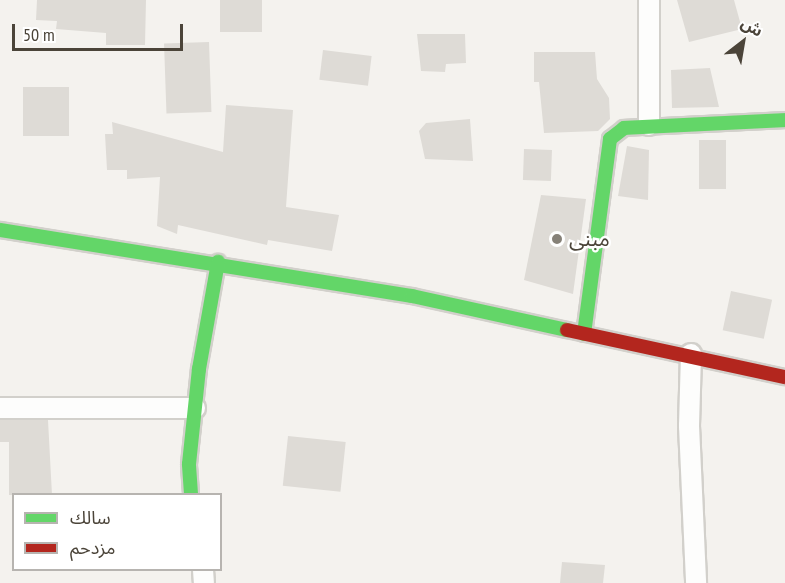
<!DOCTYPE html>
<html>
<head>
<meta charset="utf-8">
<style>
	body { margin:0 }
	#map { position:relative; width:785px; height:583px; overflow:hidden; background:#f4f2ee; font-family:"PT Sans Narrow","Noto Sans Arabic",sans-serif }
	div>[style] { position:absolute }
	.building>* { inset:0; background:#dedbd6; transform-origin:0 0 }
	.roads { filter:drop-shadow(2px 0 #d2d0cb) drop-shadow(-2px 0 #d2d0cb) drop-shadow(0 2px #d2d0cb) drop-shadow(0 -2px #d2d0cb) }
	.street>* { height:20px; margin:-10px; padding:0 10px; transform-origin:10px; border-radius:10px; background:#fdfdfc }
	.fast>* { height:14px; margin:-7px; padding:0 7px; transform-origin:7px; border-radius:7px; background:#63d668 }
	.jam>* { height:14px; margin:-7px; padding:0 7px; transform-origin:7px; border-radius:7px; background:#b3261e }
	.dots>* { width:16px; height:16px; translate:-50% -50%; box-sizing:border-box; border:3px solid #fff; border-radius:50% }
	span { translate:-50% -50%; white-space:nowrap; text-align:center; line-height:1.15; -webkit-text-stroke:5px #fff; paint-order:stroke }
	.poi-label { font-size:21px; color:#4b4439 }
	.left { translate:0 -50%; text-align:left }
	.legend { position:absolute; left:12px; top:493px; width:210px; height:78px; box-sizing:border-box; background:#fff; border:2px solid #b7b4b0; margin:0; padding:8px 10px; list-style:none; font-size:18px; color:#4b4439 }
	.legend li { display:flex; align-items:center; gap:12px; height:30px }
	.legend b { width:30px; border:2px solid #b7b4b0 }
	.north { position:absolute; left:713px; top:12px; width:60px; height:60px; -webkit-text-stroke:4px #fff; paint-order:stroke; rotate:31deg; font-size:16px; font-weight:700; line-height:24px; text-align:center; color:#4b4439 }
	.north::after { content:''; display:block; margin:auto; width:21px; height:27px; background:#4b4439; clip-path:polygon(50% 0,100% 100%,50% 72%,0 100%) }
	.scale { position:absolute; left:12px; top:24px; width:171px; height:27px; box-sizing:border-box; border:3px solid #4b4439; border-top:0; padding-left:8px; font-size:18px; line-height:21px; white-space:nowrap; color:#4b4439; -webkit-text-stroke:4px #fff; paint-order:stroke }
</style>
</head>
<body>
<div id="map">
	<div class="building">
		<i style="clip-path:polygon(37px 0,146px 0,145px 45px,106px 45px,106px 33px,56px 29px,57px 21px,36px 20px)"></i>
		<i style="left:220px;top:0;width:42px;height:32px"></i>
		<i style="clip-path:polygon(677px 0,734px 0,742px 29px,689px 42px)"></i>
		<i style="clip-path:polygon(417px 34px,465px 34px,466px 63px,446px 64px,445px 72px,421px 71px)"></i>
		<i style="left:209px;top:42px;width:70px;height:45px;rotate:88deg"></i>
		<i style="left:323px;top:50px;width:49px;height:30px;rotate:7deg"></i>
		<i style="clip-path:polygon(534px 52px,595px 52px,597px 79px,609px 98px,610px 119px,598px 131px,544px 133px,539px 82px,534px 82px)"></i>
		<i style="clip-path:polygon(710px 68px,719px 107px,672px 108px,671px 70px)"></i>
		<i style="left:23px;top:87px;width:46px;height:49px"></i>
		<i style="clip-path:polygon(226px 105px,293px 110px,286px 207px,339px 215px,332px 251px,268px 240px,267px 245px,178px 225px,177px 234px,157px 226px,160px 177px,127px 179px,127px 170px,107px 170px,105px 134px,113px 134px,112px 122px,223px 152px)"></i>
		<i style="clip-path:polygon(470px 119px,473px 161px,425px 159px,419px 131px,426px 123px)"></i>
		<i style="left:699px;top:140px;width:27px;height:49px"></i>
		<i style="clip-path:polygon(627px 146px,649px 150px,648px 200px,618px 196px)"></i>
		<i style="left:524px;top:149px;width:28px;height:31px;rotate:2deg"></i>
		<i style="clip-path:polygon(541px 195px,586px 199px,573px 294px,524px 280px)"></i>
		<i style="left:731px;top:291px;width:42px;height:40px;rotate:12deg"></i>
		<i style="clip-path:polygon(0 420px,48px 420px,52px 495px,9px 495px,9px 442px,0 442px)"></i>
		<i style="left:288px;top:436px;width:58px;height:50px;rotate:6deg"></i>
		<i style="clip-path:polygon(562px 562px,605px 565px,603px 583px,560px 583px)"></i>
	</div>
	<div class="roads">
		<div class="street">
			<i style="left:649px;top:0;width:125px;rotate:90deg"></i>
			<i style="left:691px;top:354px;width:72px;rotate:91.6deg"></i>
			<i style="left:689px;top:426px;width:157px;rotate:87.4deg"></i>
			<i style="left:0;top:408px;width:195px"></i>
			<i style="left:203px;top:570px;width:13px;rotate:86deg"></i>
		</div>
		<div class="fast">
			<i style="left:0;top:230px;width:417px;rotate:9.1deg"></i>
			<i style="left:412px;top:296px;width:159px;rotate:12.4deg"></i>
			<i style="left:584px;top:334px;width:197px;rotate:-82.4deg"></i>
			<i style="left:610px;top:139px;width:18px;rotate:-38deg"></i>
			<i style="left:624px;top:128px;width:161px;rotate:-2.8deg"></i>
			<i style="left:191px;top:494px;width:30px;rotate:-94deg"></i>
			<i style="left:189px;top:464px;width:96px;rotate:-84deg"></i>
			<i style="left:199px;top:369px;width:109px;rotate:-79.9deg"></i>
		</div>
		<div class="jam">
			<i style="left:567px;top:330px;width:223px;rotate:12.2deg"></i>
		</div>
	</div>
	<div class="dots">
		<i style="left:557px;top:239px;background:#868178"></i>
	</div>
	<div class="poi-label">
		<span class="left" style="left:569px;top:239px">مبنى</span>
	</div>
	<ul class="legend">
	<li><b style="height:8px;background:#63d668"></b>سالك</li>
	<li><b style="height:8px;background:#b3261e"></b>مزدحم</li>
	</ul>
	<div class="north">ش</div>
	<div class="scale">50 m</div>
</div>
</body>
</html>
